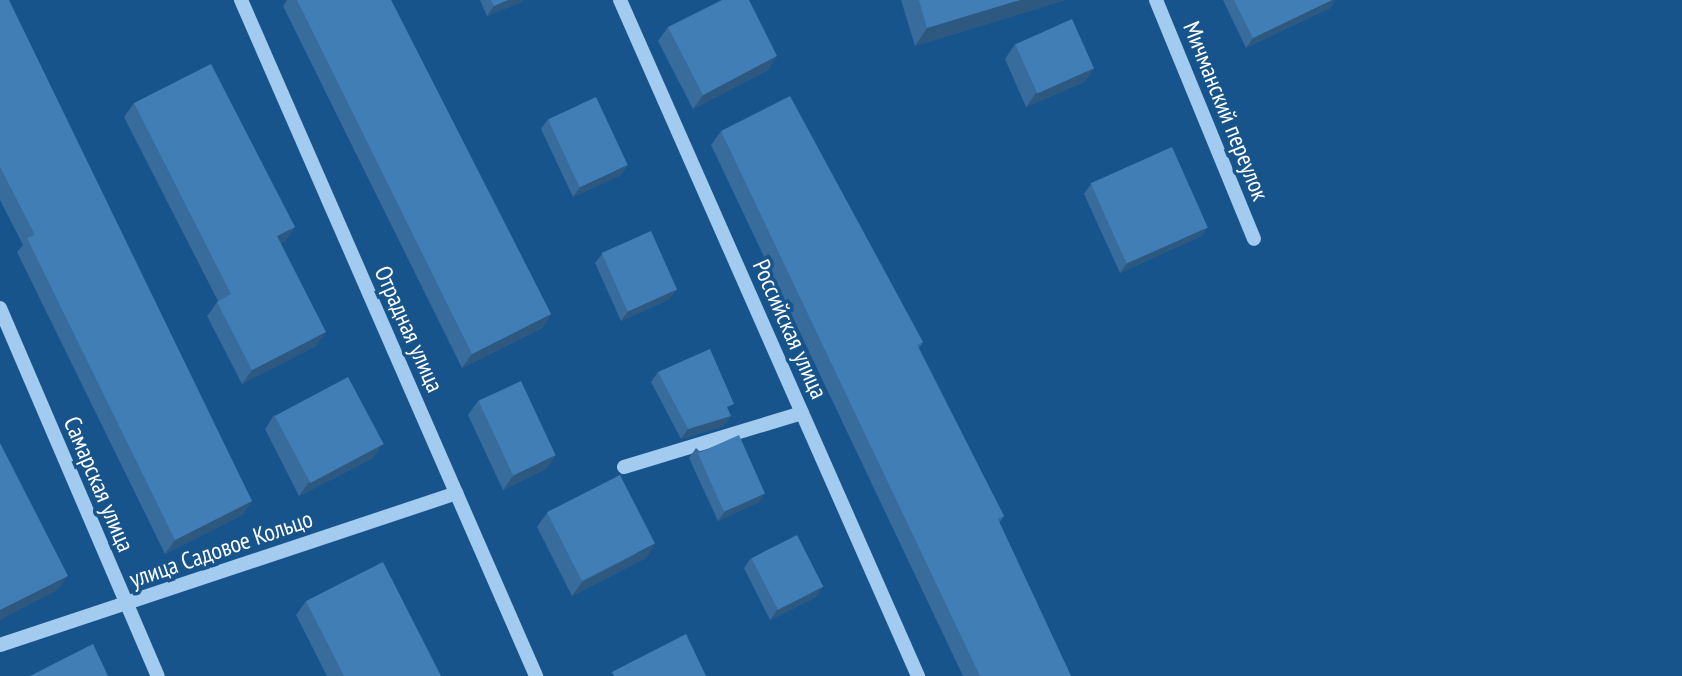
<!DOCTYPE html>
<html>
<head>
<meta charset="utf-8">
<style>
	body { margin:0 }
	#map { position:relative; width:1682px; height:676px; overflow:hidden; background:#17548c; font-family:"PT Sans Narrow",sans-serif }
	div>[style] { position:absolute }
	.minor>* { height:14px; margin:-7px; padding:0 7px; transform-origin:7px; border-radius:7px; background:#a2cbef }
	.wall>* { inset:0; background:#376c9c }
	.shaded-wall>* { inset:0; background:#2d587f }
	.building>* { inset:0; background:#407eb5; transform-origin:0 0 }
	span { translate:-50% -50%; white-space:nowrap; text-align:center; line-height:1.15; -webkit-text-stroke:7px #17548c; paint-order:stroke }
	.street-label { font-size:24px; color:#fff }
</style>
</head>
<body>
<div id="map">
	<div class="minor">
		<i style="left:241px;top:0;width:738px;rotate:66.42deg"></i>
		<i style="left:620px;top:0;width:739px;rotate:66.21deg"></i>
		<i style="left:1156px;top:0;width:258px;rotate:67.7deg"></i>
		<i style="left:0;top:308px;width:400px;rotate:66.8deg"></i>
		<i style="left:624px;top:467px;width:186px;rotate:-16.9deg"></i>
		<i style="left:0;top:645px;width:481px;rotate:-18.4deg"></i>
	</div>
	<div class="wall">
		<i style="clip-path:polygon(0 0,252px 501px,242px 515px,165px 554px,17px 252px,23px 245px,0 200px)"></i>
		<i style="clip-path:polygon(287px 0,391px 0,551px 314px,542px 328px,462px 368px,283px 6px)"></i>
		<i style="clip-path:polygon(480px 0,523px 0,521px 2px,487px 16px)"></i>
		<i style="clip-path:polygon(901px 0,1065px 0,915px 46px)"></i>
		<i style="clip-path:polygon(1223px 0,1335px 0,1330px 8px,1246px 48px)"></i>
		<i style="clip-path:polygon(668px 27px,768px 70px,693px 109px,658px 41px)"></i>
		<i style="clip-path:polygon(1015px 44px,1094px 68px,1084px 82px,1026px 107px,1005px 59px)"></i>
		<i style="clip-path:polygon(134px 103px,295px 227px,285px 241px,280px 243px,316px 346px,242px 384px,207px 316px,218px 301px,124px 117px)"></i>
		<i style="clip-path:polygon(548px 119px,621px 175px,573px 197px,541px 129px)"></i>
		<i style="clip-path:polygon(721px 131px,923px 342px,919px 348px,1004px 516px,999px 523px,1071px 676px,963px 676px,711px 145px)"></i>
		<i style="clip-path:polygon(1091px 184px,1208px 227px,1201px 236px,1120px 273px,1084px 194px)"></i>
		<i style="clip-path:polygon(602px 254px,670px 299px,621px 321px,595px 263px)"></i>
		<i style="clip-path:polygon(658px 372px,729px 412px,724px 426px,681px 439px,651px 382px)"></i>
		<i style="clip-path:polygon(478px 401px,546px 469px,503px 490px,468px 415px)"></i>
		<i style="clip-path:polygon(274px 415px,373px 458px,299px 496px,265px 429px)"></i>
		<i style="clip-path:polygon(696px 448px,759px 502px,718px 521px,689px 458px)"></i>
		<i style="clip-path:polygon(547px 513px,646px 558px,572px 596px,537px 527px)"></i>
		<i style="clip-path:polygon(751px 558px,816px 597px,770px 620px,744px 568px)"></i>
		<i style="clip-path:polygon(306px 601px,441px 676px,327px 676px,296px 615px)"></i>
	</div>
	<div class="shaded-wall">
		<i style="clip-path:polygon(508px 0,523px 0,521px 2px,487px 16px,494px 6px)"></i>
		<i style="clip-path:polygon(1020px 0,1065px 0,915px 46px,927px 28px)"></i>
		<i style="clip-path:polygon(1332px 0,1335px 0,1330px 8px,1246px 48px,1253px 38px)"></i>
		<i style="clip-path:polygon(777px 56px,768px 70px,693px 109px,703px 95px)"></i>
		<i style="clip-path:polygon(1094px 68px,1084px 82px,1026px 107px,1036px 93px)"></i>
		<i style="clip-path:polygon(628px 165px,621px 175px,573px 197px,580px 187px)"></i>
		<i style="clip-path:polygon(295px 227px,285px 241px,267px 250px,277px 236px)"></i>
		<i style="clip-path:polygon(1208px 227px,1201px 236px,1120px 273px,1127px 263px)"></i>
		<i style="clip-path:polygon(677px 289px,670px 299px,621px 321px,628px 311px)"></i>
		<i style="clip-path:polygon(551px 314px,542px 328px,462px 368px,472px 354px)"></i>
		<i style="clip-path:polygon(326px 332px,316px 346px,242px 384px,252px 370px)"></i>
		<i style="clip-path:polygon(731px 416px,724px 426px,681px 439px,688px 429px)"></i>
		<i style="clip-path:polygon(383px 444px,373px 458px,299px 496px,309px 482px)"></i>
		<i style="clip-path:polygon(556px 455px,546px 469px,503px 490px,513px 476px)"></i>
		<i style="clip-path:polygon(765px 493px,759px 502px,718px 521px,725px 511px)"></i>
		<i style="clip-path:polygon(252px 501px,242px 515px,165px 554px,175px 540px)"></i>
		<i style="clip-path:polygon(655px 544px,646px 558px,572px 596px,582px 582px)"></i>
		<i style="clip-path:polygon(68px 576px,58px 590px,0 620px,0 610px)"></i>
		<i style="clip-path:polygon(823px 587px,816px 597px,770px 620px,777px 610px)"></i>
	</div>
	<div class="building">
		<i style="clip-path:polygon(0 0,9px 0,252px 501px,175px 540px,27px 238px,35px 235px,0 167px)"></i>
		<i style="clip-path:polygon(297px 0,391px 0,551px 314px,472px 354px)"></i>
		<i style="clip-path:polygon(491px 0,508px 0,494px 6px)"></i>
		<i style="clip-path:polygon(722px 0,749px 0,777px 56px,703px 95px,668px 27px)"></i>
		<i style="clip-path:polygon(919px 0,1020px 0,927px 28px)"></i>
		<i style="clip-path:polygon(1234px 0,1332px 0,1253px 38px)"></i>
		<i style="left:1072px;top:19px;width:54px;height:62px;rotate:66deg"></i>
		<i style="clip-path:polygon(211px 64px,295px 227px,277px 236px,326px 332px,252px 370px,217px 302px,231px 294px,134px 103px)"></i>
		<i style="clip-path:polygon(790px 96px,923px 342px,917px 345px,1004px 516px,998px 519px,1071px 676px,980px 676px,721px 131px)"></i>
		<i style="left:596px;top:97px;width:75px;height:53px;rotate:65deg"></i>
		<i style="left:1172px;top:147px;width:88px;height:89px;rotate:66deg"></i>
		<i style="left:651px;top:231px;width:64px;height:54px;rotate:66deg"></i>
		<i style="clip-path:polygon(710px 349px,734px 404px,727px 407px,731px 416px,688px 429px,658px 372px)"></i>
		<i style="left:348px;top:377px;width:76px;height:83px;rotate:62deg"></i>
		<i style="left:521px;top:381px;width:82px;height:47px;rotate:65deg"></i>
		<i style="left:739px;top:435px;width:64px;height:45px;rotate:66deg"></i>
		<i style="clip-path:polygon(0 443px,68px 576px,0 610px)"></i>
		<i style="left:620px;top:475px;width:77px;height:82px;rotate:63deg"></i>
		<i style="left:797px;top:535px;width:58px;height:51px;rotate:63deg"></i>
		<i style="clip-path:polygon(383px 562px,441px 676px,344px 676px,306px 601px)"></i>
		<i style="clip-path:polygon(686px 634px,706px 676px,614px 676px,612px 672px)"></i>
		<i style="clip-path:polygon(93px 644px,108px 676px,30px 676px)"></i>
	</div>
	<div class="street-label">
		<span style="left:1226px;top:111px;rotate:68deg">Мичманский переулок</span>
		<span style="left:409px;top:329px;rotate:66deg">Отрадная улица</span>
		<span style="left:790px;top:329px;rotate:66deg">Российская улица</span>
		<span style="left:99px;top:484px;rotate:67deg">Самарская улица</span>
		<span style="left:221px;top:549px;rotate:-19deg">улица Садовое Кольцо</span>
	</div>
</div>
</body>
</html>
